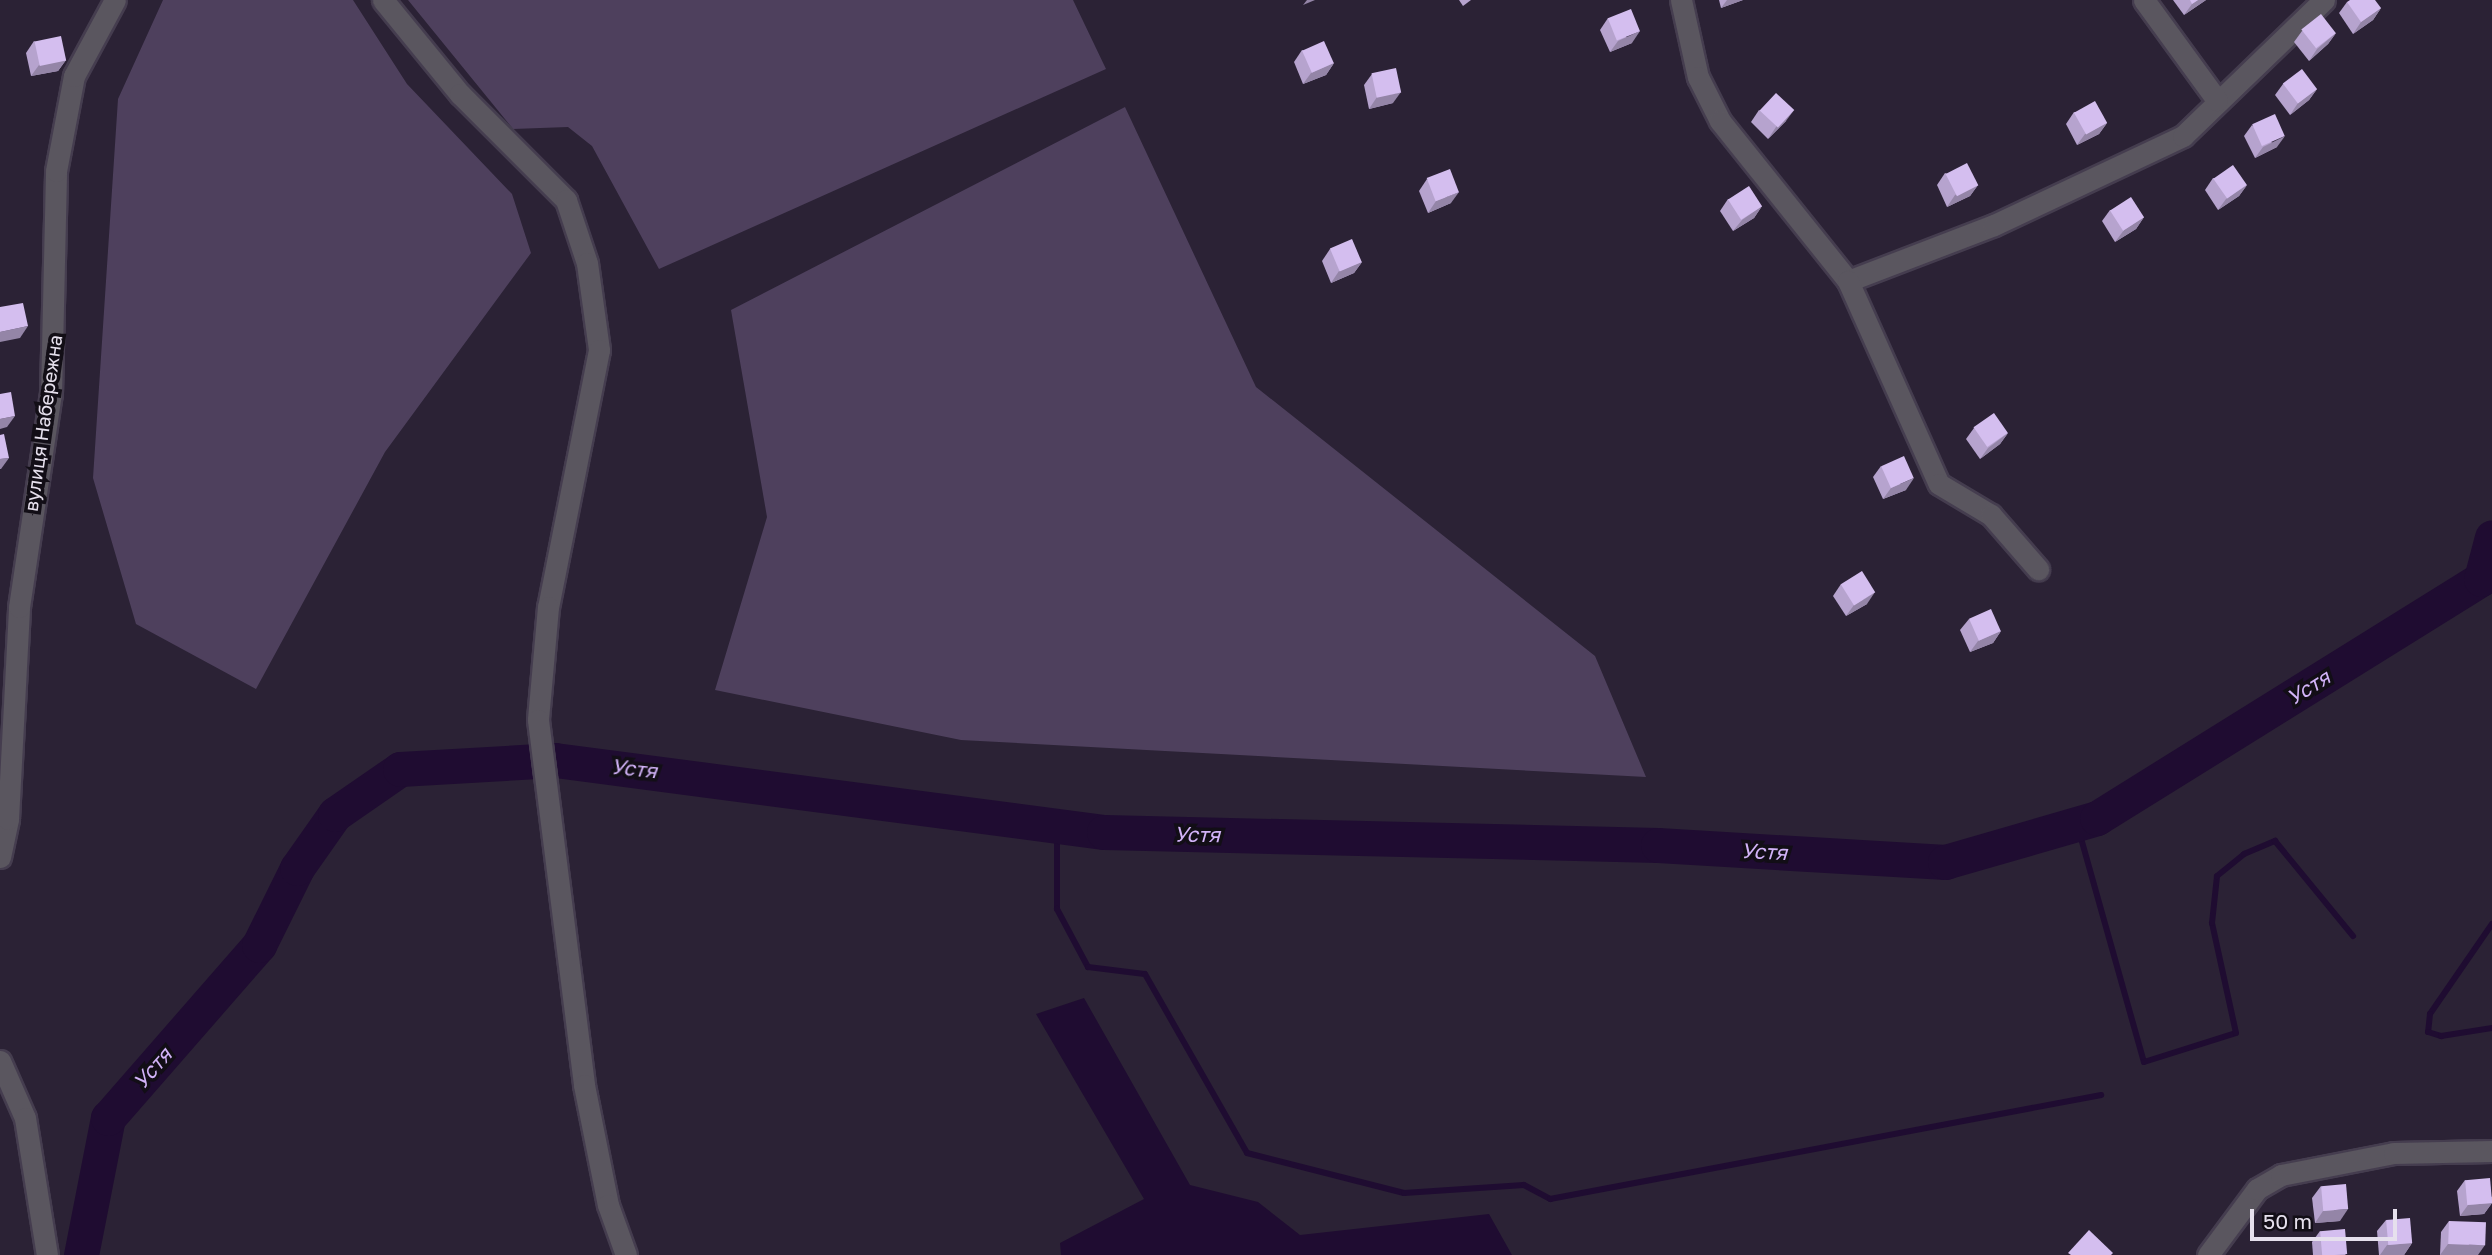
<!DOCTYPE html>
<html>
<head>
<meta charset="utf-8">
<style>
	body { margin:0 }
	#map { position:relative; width:2492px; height:1255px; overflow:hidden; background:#2b2235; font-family:"Golos Text",sans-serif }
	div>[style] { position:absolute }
	.green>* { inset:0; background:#4e405d }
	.water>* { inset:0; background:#1f0c31 }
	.stream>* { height:6px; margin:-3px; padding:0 3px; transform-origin:3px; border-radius:3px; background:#1f0c31 }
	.river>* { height:35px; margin:-17.5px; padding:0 17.5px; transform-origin:17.5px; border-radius:17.5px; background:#1f0c31 }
	.roads { filter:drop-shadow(2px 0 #453d4f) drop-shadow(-2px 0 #453d4f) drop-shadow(0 2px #453d4f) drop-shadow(0 -2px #453d4f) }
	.minor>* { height:21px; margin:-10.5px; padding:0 10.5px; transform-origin:10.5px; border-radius:10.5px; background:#5a565f }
	.wall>* { inset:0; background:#b6a3ce }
	.shaded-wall>* { inset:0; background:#9485a7 }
	.building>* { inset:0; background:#d4beef; transform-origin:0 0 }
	span { translate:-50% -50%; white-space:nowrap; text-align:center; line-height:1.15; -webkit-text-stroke:7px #120e16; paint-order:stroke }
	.street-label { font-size:19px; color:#e6e0ed }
	.water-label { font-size:21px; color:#d2b3f8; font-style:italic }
	.scale { position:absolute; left:2250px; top:1209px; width:147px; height:32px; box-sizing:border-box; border:4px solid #e6e0ed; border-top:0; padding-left:9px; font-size:21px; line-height:24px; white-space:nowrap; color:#e6e0ed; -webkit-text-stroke:5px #120e16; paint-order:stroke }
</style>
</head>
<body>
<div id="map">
	<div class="green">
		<i style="clip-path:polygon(163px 0,353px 0,407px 84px,512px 194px,531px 253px,385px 452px,256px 689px,136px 624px,93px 478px,118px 99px)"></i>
		<i style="clip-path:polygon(408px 0,1073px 0,1106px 69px,659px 269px,592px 146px,568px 127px,513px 129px)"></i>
		<i style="clip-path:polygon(1125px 107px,1256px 387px,1595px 656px,1646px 777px,961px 740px,715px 690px,767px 517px,731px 310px)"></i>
	</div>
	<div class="water">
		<i style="clip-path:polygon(1084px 998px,1190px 1185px,1258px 1202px,1300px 1235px,1489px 1214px,1512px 1255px,1061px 1255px,1060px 1243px,1144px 1199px,1036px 1014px)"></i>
	</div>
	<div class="stream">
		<i style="left:2077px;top:824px;width:247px;rotate:74.3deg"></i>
		<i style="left:2144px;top:1062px;width:96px;rotate:-17.5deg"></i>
		<i style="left:2236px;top:1033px;width:113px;rotate:-102.3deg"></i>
		<i style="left:2212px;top:923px;width:47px;rotate:-83.9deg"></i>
		<i style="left:2217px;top:876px;width:35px;rotate:-39deg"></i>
		<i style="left:2244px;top:854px;width:34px;rotate:-23deg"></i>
		<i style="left:2275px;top:841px;width:123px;rotate:50.6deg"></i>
		<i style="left:1057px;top:826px;width:83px;rotate:90deg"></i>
		<i style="left:1057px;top:909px;width:66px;rotate:61.9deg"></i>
		<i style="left:1088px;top:967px;width:57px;rotate:7deg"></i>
		<i style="left:1145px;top:974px;width:206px;rotate:60.3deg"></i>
		<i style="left:1247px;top:1153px;width:162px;rotate:14.3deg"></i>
		<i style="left:1404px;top:1193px;width:120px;rotate:-3.8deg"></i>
		<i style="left:1524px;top:1185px;width:30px;rotate:28deg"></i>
		<i style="left:1550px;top:1199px;width:561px;rotate:-10.69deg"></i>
		<i style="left:2492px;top:924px;width:109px;rotate:124.6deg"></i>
		<i style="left:2430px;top:1014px;width:18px;rotate:96deg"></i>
		<i style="left:2428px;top:1032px;width:14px;rotate:17deg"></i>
		<i style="left:2441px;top:1036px;width:52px;rotate:-8.9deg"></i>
	</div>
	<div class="river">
		<i style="left:81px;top:1255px;width:140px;rotate:-78.9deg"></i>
		<i style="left:108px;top:1118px;width:230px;rotate:-48.9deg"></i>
		<i style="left:259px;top:945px;width:86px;rotate:-63.7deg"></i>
		<i style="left:297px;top:868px;width:66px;rotate:-54.9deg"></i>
		<i style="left:335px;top:814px;width:79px;rotate:-34.7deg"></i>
		<i style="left:400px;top:769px;width:155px;rotate:-3.3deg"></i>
		<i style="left:555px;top:760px;width:554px;rotate:7.47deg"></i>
		<i style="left:1104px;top:832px;width:554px;rotate:1.34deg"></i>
		<i style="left:1658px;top:845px;width:288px;rotate:3.4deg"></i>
		<i style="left:1945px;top:862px;width:158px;rotate:-16.1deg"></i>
		<i style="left:2097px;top:818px;width:452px;rotate:-31.9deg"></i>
		<i style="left:2481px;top:579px;width:43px;rotate:-75.3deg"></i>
	</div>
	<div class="roads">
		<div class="minor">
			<i style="left:383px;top:0;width:122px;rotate:50.7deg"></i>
			<i style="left:460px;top:94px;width:150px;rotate:45deg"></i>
			<i style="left:566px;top:200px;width:66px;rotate:71.6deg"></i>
			<i style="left:587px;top:263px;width:88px;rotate:82.1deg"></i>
			<i style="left:599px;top:350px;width:262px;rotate:101.2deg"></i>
			<i style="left:548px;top:607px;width:113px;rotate:95.1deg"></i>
			<i style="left:538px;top:720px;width:368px;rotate:82.8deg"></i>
			<i style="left:584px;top:1085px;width:122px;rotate:78.7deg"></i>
			<i style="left:608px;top:1205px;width:53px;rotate:70.2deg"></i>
			<i style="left:1681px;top:0;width:79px;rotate:77.6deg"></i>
			<i style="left:1698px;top:77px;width:49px;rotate:63.4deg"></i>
			<i style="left:1720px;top:121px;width:205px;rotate:51.3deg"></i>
			<i style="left:1848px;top:281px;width:156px;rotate:-21deg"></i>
			<i style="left:1994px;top:225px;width:209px;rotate:-25.2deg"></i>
			<i style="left:2183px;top:136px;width:196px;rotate:-44deg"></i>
			<i style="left:2144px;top:0;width:124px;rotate:53.9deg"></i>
			<i style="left:1848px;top:281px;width:222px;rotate:65.9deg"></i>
			<i style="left:1939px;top:484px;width:61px;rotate:30.8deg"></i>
			<i style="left:1991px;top:515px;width:72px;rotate:49deg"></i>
			<i style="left:0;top:857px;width:39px;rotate:-78deg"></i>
			<i style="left:8px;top:819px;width:212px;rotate:-87deg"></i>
			<i style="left:19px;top:607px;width:215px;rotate:-81.5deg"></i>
			<i style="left:51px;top:394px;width:223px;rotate:-88.7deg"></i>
			<i style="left:56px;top:171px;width:97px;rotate:-79.3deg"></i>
			<i style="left:74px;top:76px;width:86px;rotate:-61.7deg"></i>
			<i style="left:0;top:1061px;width:62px;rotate:66.3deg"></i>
			<i style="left:25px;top:1118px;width:139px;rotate:80.9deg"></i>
			<i style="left:2208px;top:1255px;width:82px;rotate:-53.4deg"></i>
			<i style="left:2257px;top:1189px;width:28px;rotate:-30deg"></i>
			<i style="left:2281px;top:1175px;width:115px;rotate:-11deg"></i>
			<i style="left:2394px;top:1153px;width:98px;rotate:-1.2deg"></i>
		</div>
	</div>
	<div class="wall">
		<i style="clip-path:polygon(1459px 0,1471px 0,1463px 6px)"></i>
		<i style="clip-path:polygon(1719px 0,1743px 0,1721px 8px)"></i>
		<i style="clip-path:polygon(2173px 0,2206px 0,2184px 15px)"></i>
		<i style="clip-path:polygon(2347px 2px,2381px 8px,2373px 20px,2353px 34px,2339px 13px)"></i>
		<i style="clip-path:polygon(1608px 18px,1632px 43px,1610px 52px,1600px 30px)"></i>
		<i style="clip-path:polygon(2302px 31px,2336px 33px,2328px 44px,2309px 61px,2294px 42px)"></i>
		<i style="clip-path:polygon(34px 41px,66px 60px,58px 71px,31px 76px,26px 53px)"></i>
		<i style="clip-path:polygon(1302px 50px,1334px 63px,1326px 75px,1303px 84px,1294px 62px)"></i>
		<i style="clip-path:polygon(1372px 74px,1393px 103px,1369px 109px,1364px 85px)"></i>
		<i style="clip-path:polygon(2283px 84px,2317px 89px,2309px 100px,2290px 115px,2275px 95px)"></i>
		<i style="clip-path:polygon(1759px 110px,1786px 121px,1768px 139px,1751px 122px)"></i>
		<i style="clip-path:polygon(2074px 112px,2107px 123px,2099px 134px,2077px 145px,2066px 124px)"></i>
		<i style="clip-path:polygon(2252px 125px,2277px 147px,2255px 158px,2244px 136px)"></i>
		<i style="clip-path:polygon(1945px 173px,1978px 185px,1970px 196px,1947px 207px,1937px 185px)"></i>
		<i style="clip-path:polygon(2213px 178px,2247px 185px,2239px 196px,2218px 210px,2205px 190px)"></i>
		<i style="clip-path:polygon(1427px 179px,1451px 203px,1428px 213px,1419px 191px)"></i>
		<i style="clip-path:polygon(1728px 199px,1762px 206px,1754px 218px,1733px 231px,1720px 211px)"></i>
		<i style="clip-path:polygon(2110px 210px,2144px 217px,2136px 229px,2115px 242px,2102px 221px)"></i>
		<i style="clip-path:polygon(1330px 249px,1362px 262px,1354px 273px,1331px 283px,1322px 261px)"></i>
		<i style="clip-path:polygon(1974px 428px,2008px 433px,2000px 444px,1980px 459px,1966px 439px)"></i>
		<i style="clip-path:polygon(1881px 466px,1906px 490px,1883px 499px,1873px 477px)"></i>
		<i style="clip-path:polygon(1841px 584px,1867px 604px,1846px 616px,1833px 596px)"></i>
		<i style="clip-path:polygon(1969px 619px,2001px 631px,1993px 643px,1970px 652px,1960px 630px)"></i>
		<i style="clip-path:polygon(2465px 1180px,2492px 1197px,2492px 1203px,2484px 1214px,2460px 1216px,2457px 1191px)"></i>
		<i style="clip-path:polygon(2321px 1186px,2340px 1221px,2315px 1223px,2312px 1198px)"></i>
		<i style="clip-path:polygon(2386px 1220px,2412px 1243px,2404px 1255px,2379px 1255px,2377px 1231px)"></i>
		<i style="clip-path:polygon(2449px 1221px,2478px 1255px,2440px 1255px,2441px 1232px)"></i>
		<i style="clip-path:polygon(2320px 1231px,2346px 1255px,2313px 1255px,2312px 1242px)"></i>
	</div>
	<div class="shaded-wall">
		<i style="clip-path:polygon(1307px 0,1315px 0,1303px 5px)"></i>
		<i style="clip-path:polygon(1727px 0,1743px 0,1721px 8px)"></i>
		<i style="clip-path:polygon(2198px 0,2206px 0,2184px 15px,2192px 4px)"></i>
		<i style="clip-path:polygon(2381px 8px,2373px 20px,2353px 34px,2361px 22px)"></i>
		<i style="clip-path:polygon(1640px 31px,1632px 43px,1610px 52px,1618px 41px)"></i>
		<i style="clip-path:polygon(2336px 33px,2328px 44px,2309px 61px,2317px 49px)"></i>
		<i style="clip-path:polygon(66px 60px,58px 71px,31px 76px,39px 65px)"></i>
		<i style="clip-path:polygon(1334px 63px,1326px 75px,1303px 84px,1311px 73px)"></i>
		<i style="clip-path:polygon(2317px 89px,2309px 100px,2290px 115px,2298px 103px)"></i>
		<i style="clip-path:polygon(1401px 92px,1393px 103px,1369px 109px,1377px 97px)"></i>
		<i style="clip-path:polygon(1794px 110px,1786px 121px,1768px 139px,1776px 127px)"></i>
		<i style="clip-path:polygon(2107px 123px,2099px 134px,2077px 145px,2085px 134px)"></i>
		<i style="clip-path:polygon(2285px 136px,2277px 147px,2255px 158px,2263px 147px)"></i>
		<i style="clip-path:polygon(1978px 185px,1970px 196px,1947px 207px,1955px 195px)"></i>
		<i style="clip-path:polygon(2247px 185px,2239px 196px,2218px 210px,2226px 199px)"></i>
		<i style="clip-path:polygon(1459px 192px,1451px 203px,1428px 213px,1436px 201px)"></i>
		<i style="clip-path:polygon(1762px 206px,1754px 218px,1733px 231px,1742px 220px)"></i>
		<i style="clip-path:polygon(2144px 217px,2136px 229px,2115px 242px,2124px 230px)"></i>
		<i style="clip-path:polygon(1362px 262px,1354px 273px,1331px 283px,1339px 271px)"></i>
		<i style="clip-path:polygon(28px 326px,20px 338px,0 342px,0 332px)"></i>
		<i style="clip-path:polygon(15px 416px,7px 427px,0 429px,0 419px)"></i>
		<i style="clip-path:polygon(2008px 433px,2000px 444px,1980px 459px,1988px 448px)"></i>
		<i style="clip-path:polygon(9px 458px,1px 469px,0 469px,0 459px)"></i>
		<i style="clip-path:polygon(1914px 478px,1906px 490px,1883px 499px,1891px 488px)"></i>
		<i style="clip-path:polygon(1875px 592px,1867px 604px,1846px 616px,1854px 605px)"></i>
		<i style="clip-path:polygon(2001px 631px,1993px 643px,1970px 652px,1978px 641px)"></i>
		<i style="clip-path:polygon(2492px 1203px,2484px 1214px,2460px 1216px,2468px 1205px)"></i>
		<i style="clip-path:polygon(2348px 1209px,2340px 1221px,2315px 1223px,2323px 1211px)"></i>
		<i style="clip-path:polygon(2412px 1243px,2404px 1255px,2380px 1255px,2387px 1245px)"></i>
		<i style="clip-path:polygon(2448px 1244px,2485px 1245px,2478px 1255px,2440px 1255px)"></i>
	</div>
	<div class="building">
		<i style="clip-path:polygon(2190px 0,2198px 0,2192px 4px)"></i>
		<i style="clip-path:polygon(2350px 0,2375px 0,2381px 8px,2361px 22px,2347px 2px)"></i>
		<i style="left:1631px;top:9px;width:24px;height:25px;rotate:68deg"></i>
		<i style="left:2321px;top:14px;width:24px;height:25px;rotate:52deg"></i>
		<i style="left:61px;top:36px;width:25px;height:27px;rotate:78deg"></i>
		<i style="left:1324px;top:41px;width:24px;height:24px;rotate:66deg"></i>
		<i style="left:1396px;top:68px;width:25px;height:25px;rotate:78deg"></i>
		<i style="left:2302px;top:69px;width:25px;height:24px;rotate:53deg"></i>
		<i style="left:1776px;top:93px;width:25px;height:24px;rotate:43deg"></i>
		<i style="left:2095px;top:101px;width:25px;height:24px;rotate:61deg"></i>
		<i style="left:2275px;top:114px;width:24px;height:25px;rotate:66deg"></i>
		<i style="left:1967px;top:163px;width:25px;height:24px;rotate:63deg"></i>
		<i style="left:2233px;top:165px;width:24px;height:24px;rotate:55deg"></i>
		<i style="left:1450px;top:169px;width:25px;height:25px;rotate:69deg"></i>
		<i style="left:1749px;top:186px;width:24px;height:25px;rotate:57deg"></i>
		<i style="left:2131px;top:197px;width:24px;height:25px;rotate:57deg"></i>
		<i style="left:1352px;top:239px;width:25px;height:24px;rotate:67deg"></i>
		<i style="clip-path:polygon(23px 303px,28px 326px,0 332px,0 307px)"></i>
		<i style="clip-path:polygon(11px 392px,15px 416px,0 419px,0 394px)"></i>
		<i style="left:1994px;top:413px;width:24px;height:25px;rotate:55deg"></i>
		<i style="clip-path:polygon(4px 434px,9px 458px,0 459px,0 435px)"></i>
		<i style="left:1904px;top:456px;width:24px;height:25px;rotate:66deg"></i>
		<i style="left:1862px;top:571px;width:25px;height:25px;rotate:58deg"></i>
		<i style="left:1991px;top:609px;width:24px;height:24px;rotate:66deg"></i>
		<i style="left:2490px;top:1178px;width:25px;height:25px;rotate:85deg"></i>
		<i style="left:2346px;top:1184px;width:25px;height:25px;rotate:85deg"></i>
		<i style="left:2410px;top:1218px;width:25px;height:24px;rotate:85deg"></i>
		<i style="left:2449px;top:1221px;width:37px;height:23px;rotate:2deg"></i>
		<i style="left:2345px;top:1229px;width:25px;height:25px;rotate:85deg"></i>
		<i style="clip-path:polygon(2089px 1230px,2113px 1253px,2111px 1255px,2071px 1255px,2068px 1253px)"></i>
	</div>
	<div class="street-label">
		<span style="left:43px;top:423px;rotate:-82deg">вулиця Набережна</span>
	</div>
	<div class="water-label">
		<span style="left:2308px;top:687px;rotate:-32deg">Устя</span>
		<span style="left:634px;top:768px;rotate:6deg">Устя</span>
		<span style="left:1197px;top:834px;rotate:1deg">Устя</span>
		<span style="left:1764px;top:851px;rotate:3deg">Устя</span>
		<span style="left:152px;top:1068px;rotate:-49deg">Устя</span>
	</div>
	<div class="scale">50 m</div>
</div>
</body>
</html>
